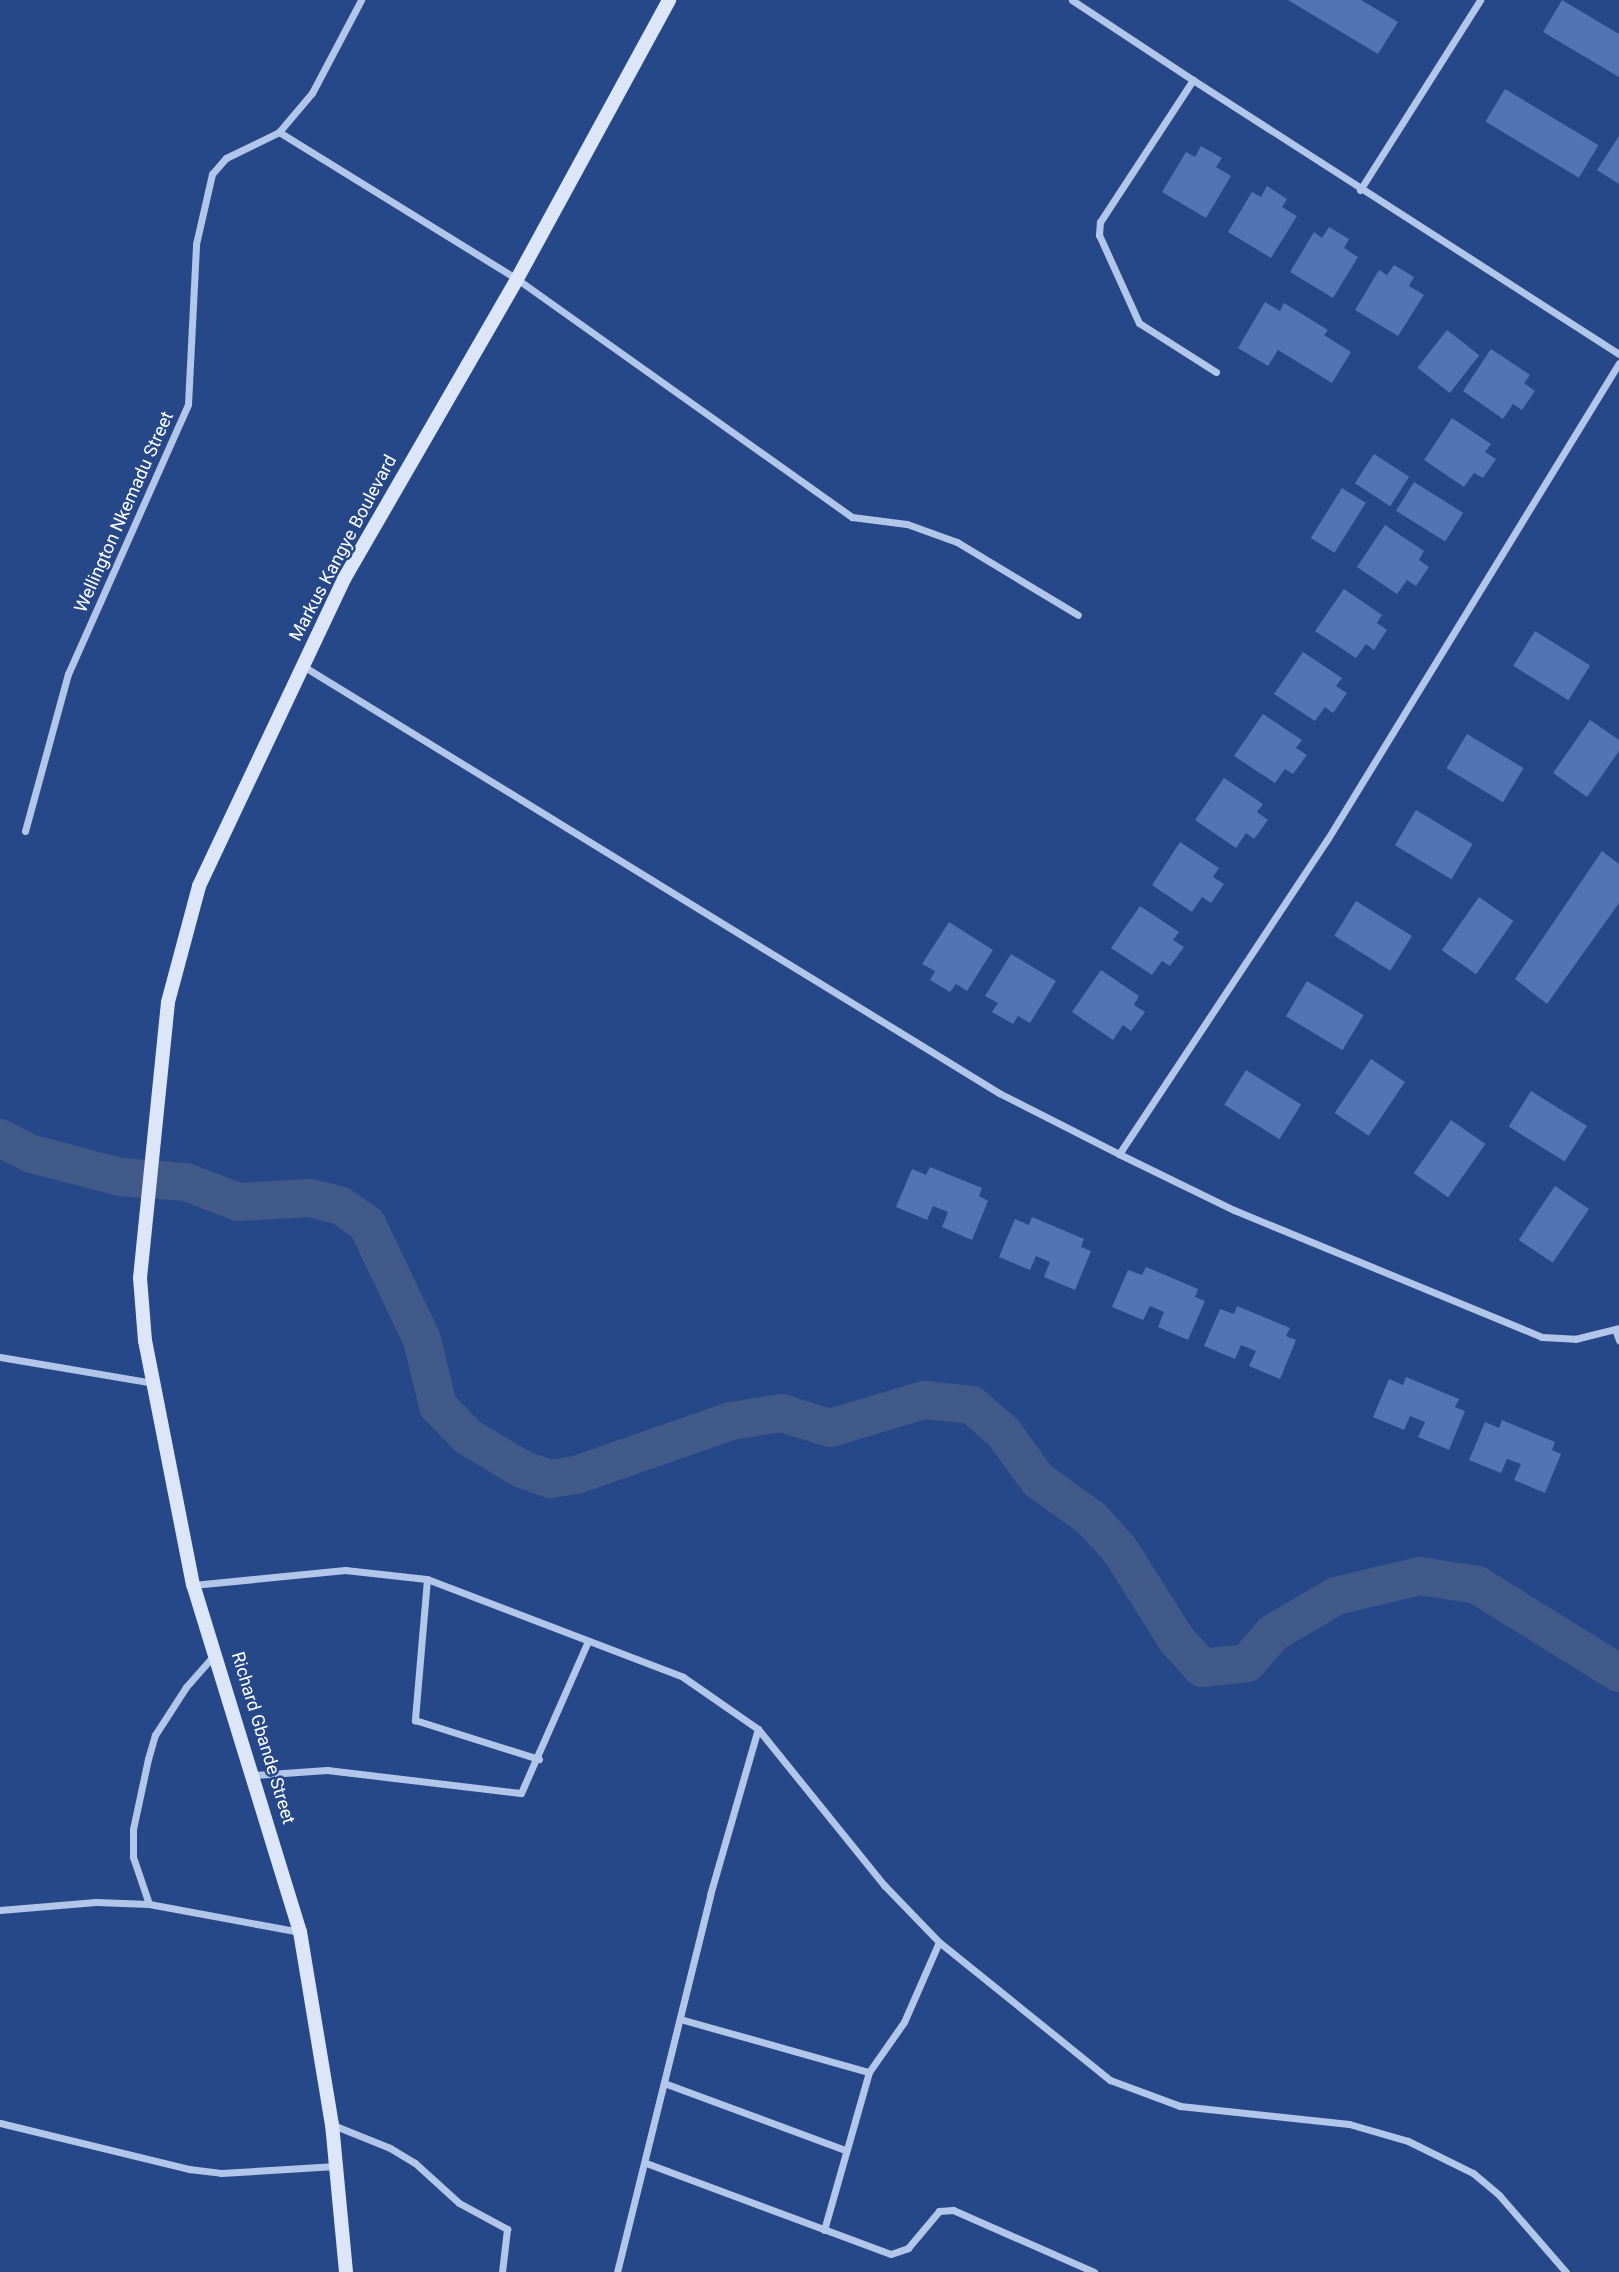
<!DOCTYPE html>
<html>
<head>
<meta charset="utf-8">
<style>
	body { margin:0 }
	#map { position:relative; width:1619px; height:2272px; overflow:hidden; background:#264889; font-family:Roboto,sans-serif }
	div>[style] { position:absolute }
	.river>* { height:38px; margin:-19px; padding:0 19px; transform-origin:19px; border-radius:19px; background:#415a89 }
	.building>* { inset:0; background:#5274b2; transform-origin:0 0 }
	.street>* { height:7px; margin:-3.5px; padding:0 3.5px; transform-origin:3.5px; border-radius:3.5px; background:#b2c6e9 }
	.secondary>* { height:14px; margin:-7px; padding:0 7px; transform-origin:7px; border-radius:7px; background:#dce6f8 }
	span { translate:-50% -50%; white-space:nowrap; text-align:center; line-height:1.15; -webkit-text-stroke:5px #264889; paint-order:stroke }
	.street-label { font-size:18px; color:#fff }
</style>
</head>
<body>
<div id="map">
	<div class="river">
		<i style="left:0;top:1138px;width:36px;rotate:27deg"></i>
		<i style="left:32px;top:1154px;width:91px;rotate:14.6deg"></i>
		<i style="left:120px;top:1177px;width:66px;rotate:4.3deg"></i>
		<i style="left:186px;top:1182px;width:56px;rotate:21deg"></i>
		<i style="left:238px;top:1202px;width:72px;rotate:-3.2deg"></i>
		<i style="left:310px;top:1198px;width:32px;rotate:14deg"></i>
		<i style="left:341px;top:1206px;width:32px;rotate:35deg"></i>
		<i style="left:367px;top:1224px;width:128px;rotate:64.6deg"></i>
		<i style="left:422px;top:1340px;width:68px;rotate:76.4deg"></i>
		<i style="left:438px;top:1406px;width:43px;rotate:45.9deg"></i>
		<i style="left:468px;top:1437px;width:63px;rotate:30.7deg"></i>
		<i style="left:522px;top:1469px;width:30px;rotate:20deg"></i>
		<i style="left:550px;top:1479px;width:26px;rotate:-9deg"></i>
		<i style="left:576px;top:1475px;width:164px;rotate:-19.2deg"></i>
		<i style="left:731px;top:1421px;width:51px;rotate:-9.1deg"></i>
		<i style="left:781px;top:1413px;width:51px;rotate:17deg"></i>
		<i style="left:830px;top:1428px;width:98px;rotate:-16.6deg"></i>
		<i style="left:924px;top:1400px;width:48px;rotate:5.9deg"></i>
		<i style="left:972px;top:1405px;width:41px;rotate:41.1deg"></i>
		<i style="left:1003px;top:1432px;width:59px;rotate:53.9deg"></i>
		<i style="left:1038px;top:1480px;width:67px;rotate:35.8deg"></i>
		<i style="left:1092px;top:1519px;width:42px;rotate:47.9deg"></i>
		<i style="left:1120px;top:1550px;width:105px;rotate:57.8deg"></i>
		<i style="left:1176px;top:1639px;width:39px;rotate:48deg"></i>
		<i style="left:1202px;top:1668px;width:45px;rotate:-6.3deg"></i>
		<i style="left:1247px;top:1663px;width:40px;rotate:-49deg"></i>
		<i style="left:1273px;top:1633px;width:73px;rotate:-30.4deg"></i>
		<i style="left:1336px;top:1596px;width:86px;rotate:-13.4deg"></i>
		<i style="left:1420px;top:1576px;width:58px;rotate:9deg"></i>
		<i style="left:1477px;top:1585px;width:167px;rotate:31.8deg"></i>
	</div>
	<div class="building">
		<i style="clip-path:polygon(1288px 0,1361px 0,1398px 22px,1378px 54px)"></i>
		<i style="clip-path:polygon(1562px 0,1619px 34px,1619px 77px,1543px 32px)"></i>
		<i style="left:1505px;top:89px;width:109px;height:38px;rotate:31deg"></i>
		<i style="clip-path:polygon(1619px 136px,1619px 184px,1597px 170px)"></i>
		<i style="clip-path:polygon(1201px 146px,1222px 158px,1216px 167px,1231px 176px,1206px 218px,1162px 192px,1186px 152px,1195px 157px)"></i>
		<i style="clip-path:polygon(1267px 186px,1287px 199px,1282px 207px,1297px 216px,1271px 258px,1228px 232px,1252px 192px,1261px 197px)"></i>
		<i style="clip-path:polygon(1329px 227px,1349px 239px,1344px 248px,1358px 257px,1333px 298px,1290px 272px,1314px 232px,1322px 238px)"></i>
		<i style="clip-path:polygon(1394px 265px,1414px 277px,1409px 286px,1424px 295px,1398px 336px,1355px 310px,1379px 270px,1387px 275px)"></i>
		<i style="clip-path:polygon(1265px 302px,1280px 311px,1284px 303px,1328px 330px,1324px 335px,1351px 352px,1332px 383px,1278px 350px,1268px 366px,1238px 348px)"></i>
		<i style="left:1447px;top:330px;width:41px;height:48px;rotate:38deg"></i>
		<i style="clip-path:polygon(1491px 349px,1530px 375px,1524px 383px,1535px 391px,1522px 410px,1513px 404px,1503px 419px,1463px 391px)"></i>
		<i style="clip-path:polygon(1452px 418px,1491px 444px,1485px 452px,1496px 459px,1483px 478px,1474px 473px,1464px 487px,1424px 460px)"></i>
		<i style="left:1374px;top:454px;width:42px;height:35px;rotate:33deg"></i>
		<i style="left:1414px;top:482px;width:58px;height:34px;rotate:32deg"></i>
		<i style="left:1342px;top:488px;width:28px;height:59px;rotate:32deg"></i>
		<i style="clip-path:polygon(1385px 525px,1424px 551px,1419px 560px,1429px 567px,1416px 586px,1407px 580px,1397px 594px,1357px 567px)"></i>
		<i style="clip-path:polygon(1344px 589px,1382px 615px,1377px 623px,1387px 630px,1374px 650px,1366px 644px,1356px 658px,1315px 631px)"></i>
		<i style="left:1535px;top:631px;width:65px;height:41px;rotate:32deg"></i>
		<i style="clip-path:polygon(1303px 652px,1342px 678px,1336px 686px,1347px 693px,1333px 713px,1325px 707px,1315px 721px,1274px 694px)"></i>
		<i style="clip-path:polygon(1263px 714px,1302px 740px,1296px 748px,1307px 755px,1293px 774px,1285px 769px,1275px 783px,1234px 756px)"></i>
		<i style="clip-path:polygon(1590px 720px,1619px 740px,1619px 751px,1587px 797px,1553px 773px)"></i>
		<i style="left:1467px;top:734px;width:66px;height:40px;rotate:31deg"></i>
		<i style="clip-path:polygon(1224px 778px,1263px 804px,1257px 812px,1268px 820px,1254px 839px,1246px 833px,1236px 848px,1195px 820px)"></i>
		<i style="left:1416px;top:810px;width:66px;height:41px;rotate:31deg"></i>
		<i style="clip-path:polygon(1180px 842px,1219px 868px,1213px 877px,1224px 884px,1211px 903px,1202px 897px,1192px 912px,1152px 885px)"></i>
		<i style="clip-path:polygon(1602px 851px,1619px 864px,1619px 903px,1547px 1004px,1515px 979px)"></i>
		<i style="left:1479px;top:897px;width:42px;height:65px;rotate:35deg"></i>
		<i style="left:1356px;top:901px;width:66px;height:41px;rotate:32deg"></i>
		<i style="clip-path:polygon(1140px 906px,1179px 932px,1173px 940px,1184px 947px,1170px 966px,1162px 961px,1152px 975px,1111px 948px)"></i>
		<i style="clip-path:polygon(949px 922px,993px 950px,967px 991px,956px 984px,950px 992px,930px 980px,935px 971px,922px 964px)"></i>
		<i style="clip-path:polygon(1011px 954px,1056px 981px,1030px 1023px,1018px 1016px,1013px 1024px,992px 1012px,998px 1003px,985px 996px)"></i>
		<i style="clip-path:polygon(1101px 970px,1139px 996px,1134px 1005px,1145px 1012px,1131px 1031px,1123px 1025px,1113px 1040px,1072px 1012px)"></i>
		<i style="left:1307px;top:981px;width:66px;height:41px;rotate:31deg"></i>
		<i style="left:1371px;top:1059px;width:41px;height:65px;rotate:34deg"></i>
		<i style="left:1246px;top:1070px;width:65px;height:41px;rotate:32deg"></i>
		<i style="left:1531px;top:1091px;width:66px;height:42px;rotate:32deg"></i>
		<i style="left:1451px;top:1120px;width:42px;height:65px;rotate:35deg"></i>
		<i style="clip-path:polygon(930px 1167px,982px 1188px,979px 1196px,988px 1201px,972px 1240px,942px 1227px,948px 1212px,933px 1206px,927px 1220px,896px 1207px,912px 1169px,926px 1175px)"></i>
		<i style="left:1555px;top:1186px;width:41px;height:65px;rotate:34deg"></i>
		<i style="clip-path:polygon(1032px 1217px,1084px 1239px,1081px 1247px,1091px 1251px,1075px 1290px,1044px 1277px,1050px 1262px,1036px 1256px,1030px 1270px,999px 1257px,1015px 1219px,1029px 1225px)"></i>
		<i style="clip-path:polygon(1146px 1267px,1198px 1289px,1195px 1297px,1205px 1301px,1188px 1340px,1158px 1327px,1164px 1312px,1150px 1306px,1143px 1320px,1112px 1307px,1128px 1270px,1142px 1275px)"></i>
		<i style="clip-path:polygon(1237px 1306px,1290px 1328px,1286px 1336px,1296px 1340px,1280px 1379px,1249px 1366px,1256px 1351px,1241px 1345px,1235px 1359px,1204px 1346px,1220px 1309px,1234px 1314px)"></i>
		<i style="clip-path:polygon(1406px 1377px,1459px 1399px,1455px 1407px,1465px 1411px,1449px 1450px,1418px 1437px,1425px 1422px,1410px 1416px,1404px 1430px,1373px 1417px,1389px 1379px,1403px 1385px)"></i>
		<i style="clip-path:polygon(1502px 1420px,1555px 1442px,1552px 1450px,1561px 1454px,1545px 1493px,1514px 1480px,1521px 1464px,1507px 1459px,1501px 1473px,1469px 1460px,1485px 1422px,1499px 1428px)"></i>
	</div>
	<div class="street">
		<i style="left:1072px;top:0;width:145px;rotate:33.5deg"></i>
		<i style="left:279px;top:132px;width:51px;rotate:-49.8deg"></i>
		<i style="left:312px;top:93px;width:105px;rotate:-62.2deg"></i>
		<i style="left:1360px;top:190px;width:225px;rotate:-57.7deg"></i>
		<i style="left:1216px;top:372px;width:91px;rotate:-147.5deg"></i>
		<i style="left:1139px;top:323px;width:97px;rotate:-114.4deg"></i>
		<i style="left:1099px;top:235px;width:13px;rotate:-86deg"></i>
		<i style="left:1100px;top:222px;width:170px;rotate:-56.8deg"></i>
		<i style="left:1193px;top:80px;width:507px;rotate:32.75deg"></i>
		<i style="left:303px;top:666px;width:817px;rotate:31.53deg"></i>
		<i style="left:999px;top:1093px;width:135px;rotate:26.9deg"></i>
		<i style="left:1119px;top:1154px;width:128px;rotate:26deg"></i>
		<i style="left:1234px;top:1210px;width:333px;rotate:22.4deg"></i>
		<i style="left:1542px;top:1337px;width:33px;rotate:3deg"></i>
		<i style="left:1575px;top:1339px;width:45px;rotate:-14deg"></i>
		<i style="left:25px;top:831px;width:163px;rotate:-74.7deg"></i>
		<i style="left:68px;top:674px;width:295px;rotate:-66deg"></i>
		<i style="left:188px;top:404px;width:160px;rotate:-87.1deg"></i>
		<i style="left:196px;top:244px;width:72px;rotate:-77.1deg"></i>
		<i style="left:212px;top:174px;width:21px;rotate:-49deg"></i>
		<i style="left:226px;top:158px;width:59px;rotate:-26.1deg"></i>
		<i style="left:279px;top:132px;width:280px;rotate:31.7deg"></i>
		<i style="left:517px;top:279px;width:411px;rotate:35.4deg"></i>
		<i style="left:852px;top:517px;width:55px;rotate:7.3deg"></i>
		<i style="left:907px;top:524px;width:53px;rotate:19.8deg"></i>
		<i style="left:957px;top:542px;width:141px;rotate:31.1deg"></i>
		<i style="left:1119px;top:1154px;width:377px;rotate:-56.5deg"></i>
		<i style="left:1327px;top:840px;width:559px;rotate:-58.53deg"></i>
		<i style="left:1615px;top:1329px;width:12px;rotate:70deg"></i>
		<i style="left:0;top:1357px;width:155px;rotate:9.6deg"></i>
		<i style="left:427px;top:1579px;width:142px;rotate:94.9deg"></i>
		<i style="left:415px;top:1720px;width:130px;rotate:17.5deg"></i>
		<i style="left:193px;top:1585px;width:153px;rotate:-5.6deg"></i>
		<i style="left:345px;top:1570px;width:82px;rotate:6.3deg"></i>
		<i style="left:427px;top:1579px;width:274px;rotate:20.9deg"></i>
		<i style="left:683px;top:1677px;width:91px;rotate:34.7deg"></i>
		<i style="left:758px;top:1729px;width:201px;rotate:51.1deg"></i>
		<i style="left:884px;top:1885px;width:79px;rotate:46deg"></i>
		<i style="left:939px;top:1942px;width:220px;rotate:38.9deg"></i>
		<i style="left:1110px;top:2080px;width:75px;rotate:20.4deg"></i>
		<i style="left:1180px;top:2106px;width:170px;rotate:6.1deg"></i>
		<i style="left:1349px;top:2124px;width:61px;rotate:16.1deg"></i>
		<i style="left:1408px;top:2141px;width:72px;rotate:26.2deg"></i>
		<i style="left:1473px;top:2173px;width:34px;rotate:40deg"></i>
		<i style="left:1499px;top:2195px;width:102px;rotate:49deg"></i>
		<i style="left:255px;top:1775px;width:72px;rotate:-4deg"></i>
		<i style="left:327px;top:1770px;width:195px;rotate:6.8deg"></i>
		<i style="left:521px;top:1793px;width:166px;rotate:-66.2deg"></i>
		<i style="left:149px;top:1904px;width:50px;rotate:-108.8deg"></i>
		<i style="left:133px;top:1857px;width:28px;rotate:-90deg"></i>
		<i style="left:133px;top:1829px;width:72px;rotate:-77.9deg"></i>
		<i style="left:148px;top:1759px;width:25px;rotate:-74deg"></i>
		<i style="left:155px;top:1735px;width:57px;rotate:-57.1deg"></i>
		<i style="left:186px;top:1687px;width:44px;rotate:-48.7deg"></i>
		<i style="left:0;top:1910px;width:96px;rotate:-4.8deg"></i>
		<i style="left:96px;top:1902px;width:53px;rotate:2.2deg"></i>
		<i style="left:149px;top:1904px;width:154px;rotate:10.5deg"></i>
		<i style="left:680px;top:2019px;width:196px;rotate:15.7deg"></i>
		<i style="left:664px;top:2083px;width:193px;rotate:20.3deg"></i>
		<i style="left:0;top:2123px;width:195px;rotate:13.7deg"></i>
		<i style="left:189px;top:2169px;width:32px;rotate:7deg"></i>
		<i style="left:221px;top:2173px;width:115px;rotate:-3.5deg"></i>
		<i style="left:333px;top:2125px;width:61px;rotate:22deg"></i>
		<i style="left:390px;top:2148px;width:29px;rotate:31deg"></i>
		<i style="left:415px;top:2163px;width:59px;rotate:42.3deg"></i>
		<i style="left:459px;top:2203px;width:55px;rotate:28.4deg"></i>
		<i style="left:507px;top:2229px;width:43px;rotate:96.6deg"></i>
		<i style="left:646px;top:2163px;width:261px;rotate:20.4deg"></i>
		<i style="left:891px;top:2254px;width:18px;rotate:-19deg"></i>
		<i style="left:908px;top:2248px;width:48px;rotate:-50deg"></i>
		<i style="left:939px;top:2211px;width:14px;rotate:-4deg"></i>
		<i style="left:953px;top:2210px;width:154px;rotate:23.7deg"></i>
		<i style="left:824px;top:2230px;width:164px;rotate:-74.1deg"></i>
		<i style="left:869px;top:2072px;width:61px;rotate:-55deg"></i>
		<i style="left:904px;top:2022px;width:87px;rotate:-66.4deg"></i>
		<i style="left:617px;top:2272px;width:388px;rotate:-76.1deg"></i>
		<i style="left:710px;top:1895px;width:173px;rotate:-73.9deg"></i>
	</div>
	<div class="secondary">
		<i style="left:346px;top:2272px;width:148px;rotate:-95.4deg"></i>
		<i style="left:332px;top:2125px;width:196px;rotate:-99.4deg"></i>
		<i style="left:300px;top:1932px;width:363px;rotate:-107.1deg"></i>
		<i style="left:193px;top:1585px;width:249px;rotate:-101.1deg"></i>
		<i style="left:145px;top:1341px;width:63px;rotate:-94.5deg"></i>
		<i style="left:140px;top:1278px;width:277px;rotate:-84.2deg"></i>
		<i style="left:168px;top:1002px;width:120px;rotate:-75deg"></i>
		<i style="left:199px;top:886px;width:340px;rotate:-64.7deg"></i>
		<i style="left:344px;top:579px;width:346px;rotate:-60deg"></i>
		<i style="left:517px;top:279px;width:318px;rotate:-61.4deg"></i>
	</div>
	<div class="street-label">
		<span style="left:124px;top:512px;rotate:-66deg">Wellington Nkemadu Street</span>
		<span style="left:343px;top:548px;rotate:-62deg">Markus Kangye Boulevard</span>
		<span style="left:263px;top:1738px;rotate:73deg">Richard Gbande Street</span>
	</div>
</div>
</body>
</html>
